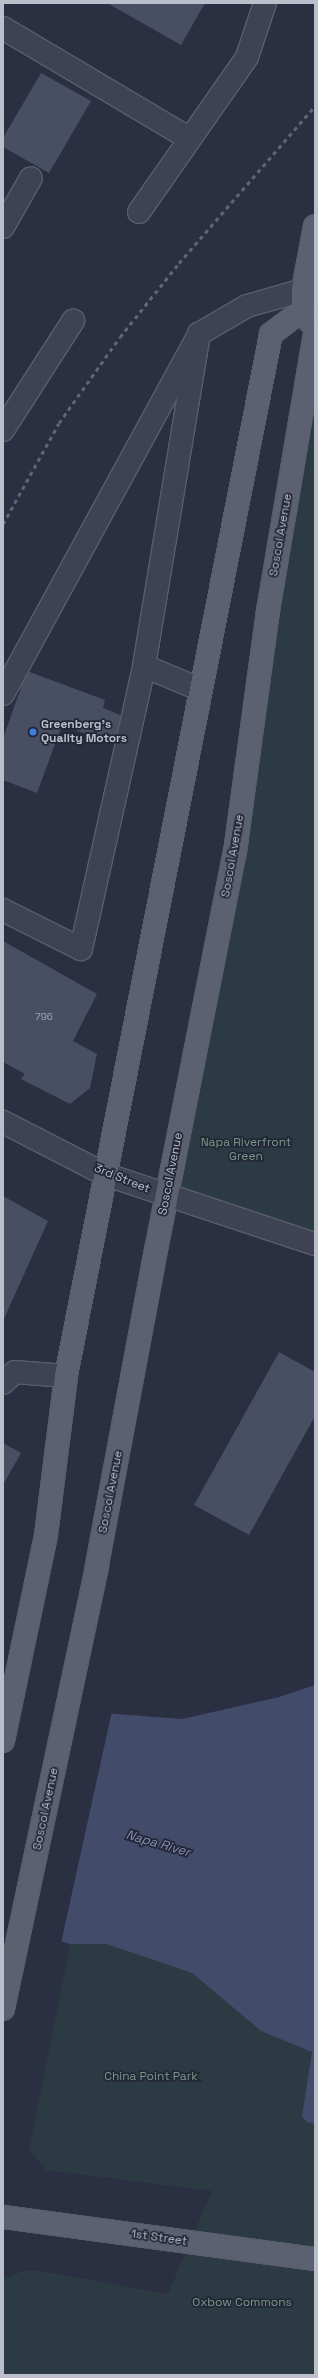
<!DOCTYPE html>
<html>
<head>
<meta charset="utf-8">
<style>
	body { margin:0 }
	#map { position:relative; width:318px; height:2378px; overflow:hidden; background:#2a2f42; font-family:"Space Grotesk",sans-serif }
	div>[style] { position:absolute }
	.green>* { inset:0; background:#2c3b43 }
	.water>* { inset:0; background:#434b6b }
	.pier>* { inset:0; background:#2a2f42 }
	.building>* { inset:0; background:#494f63 }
	.roads { filter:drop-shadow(1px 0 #595d6c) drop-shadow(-1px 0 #595d6c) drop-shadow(0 1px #595d6c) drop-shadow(0 -1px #595d6c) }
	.minor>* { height:22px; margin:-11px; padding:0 11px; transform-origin:11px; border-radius:11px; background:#3e4252 }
	.major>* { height:22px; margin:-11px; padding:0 11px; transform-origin:11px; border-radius:11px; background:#5c6171 }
	.rail>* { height:3px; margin-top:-1.5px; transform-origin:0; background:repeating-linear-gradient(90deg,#606578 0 4px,transparent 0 8px) }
	.dots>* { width:11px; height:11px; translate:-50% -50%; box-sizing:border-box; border:2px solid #232737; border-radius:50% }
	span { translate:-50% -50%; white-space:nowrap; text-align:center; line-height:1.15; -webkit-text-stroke:3.5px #232737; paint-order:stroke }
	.number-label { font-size:10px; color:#9ea2b1 }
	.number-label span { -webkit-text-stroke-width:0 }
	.street-label { font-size:12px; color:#bbbecb }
	.poi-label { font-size:12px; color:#bbbecb; font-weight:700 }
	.left { translate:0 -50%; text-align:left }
	.park-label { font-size:12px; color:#749a85 }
	.water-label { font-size:13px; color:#868eb0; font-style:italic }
	.frame { position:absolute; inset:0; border:4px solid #bbbecb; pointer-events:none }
</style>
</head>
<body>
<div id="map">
	<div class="green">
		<i style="clip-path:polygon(315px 366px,315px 1244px,166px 1197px)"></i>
		<i style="clip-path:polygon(70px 1944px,106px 1944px,192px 1973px,261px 2031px,312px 2052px,307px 2122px,315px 2124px,315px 2375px,3px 2375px,3px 2280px,20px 2272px,35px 2270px,168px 2294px,212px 2191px,46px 2170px,29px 2149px)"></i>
	</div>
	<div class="water">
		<i style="clip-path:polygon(315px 1685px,315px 2124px,307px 2122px,302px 2116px,312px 2052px,261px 2031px,192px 1973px,106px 1944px,70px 1944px,3px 1925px,52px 1709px,182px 1719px,279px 1697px)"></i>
	</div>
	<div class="pier">
		<i style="clip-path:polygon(3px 1697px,52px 1707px,112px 1711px,61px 1943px,3px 1927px)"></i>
	</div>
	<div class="building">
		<i style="clip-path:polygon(107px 3px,205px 3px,181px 45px)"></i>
		<i style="clip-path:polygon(41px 73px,91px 101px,49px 173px,3px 147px,3px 138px)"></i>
		<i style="clip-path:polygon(27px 671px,105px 700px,103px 708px,123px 716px,113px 744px,62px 725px,37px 793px,3px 780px,3px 738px)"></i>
		<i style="clip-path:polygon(3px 941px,97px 994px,73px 1041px,97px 1054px,90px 1088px,70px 1104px,21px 1079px,25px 1074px,3px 1062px)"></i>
		<i style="clip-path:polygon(3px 1196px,48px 1221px,3px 1321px)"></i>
		<i style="clip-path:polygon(279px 1352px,315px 1372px,315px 1416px,249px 1535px,194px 1505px)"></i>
		<i style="clip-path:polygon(3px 1443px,21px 1453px,3px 1485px)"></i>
	</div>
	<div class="roads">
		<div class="minor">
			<i style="left:3px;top:28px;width:217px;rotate:30.7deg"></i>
			<i style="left:139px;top:212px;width:189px;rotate:-55.1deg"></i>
			<i style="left:247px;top:57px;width:57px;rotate:-71.6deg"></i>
			<i style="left:3px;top:227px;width:56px;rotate:-60.3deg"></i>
			<i style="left:3px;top:430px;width:130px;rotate:-57.3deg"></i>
			<i style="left:144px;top:666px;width:60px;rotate:22.7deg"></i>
			<i style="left:3px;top:694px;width:410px;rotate:-61.4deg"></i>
			<i style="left:199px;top:334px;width:56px;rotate:-30.3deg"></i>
			<i style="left:247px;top:306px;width:58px;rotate:-15.9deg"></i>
			<i style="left:3px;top:910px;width:87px;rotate:26.6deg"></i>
			<i style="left:81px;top:949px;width:290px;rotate:-77.4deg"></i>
			<i style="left:144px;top:666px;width:337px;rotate:-80.6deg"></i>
			<i style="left:3px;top:1122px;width:114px;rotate:27.2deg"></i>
			<i style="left:104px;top:1174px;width:222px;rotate:18.4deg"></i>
			<i style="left:3px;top:1383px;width:16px;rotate:-43deg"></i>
			<i style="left:15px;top:1372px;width:51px;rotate:4.5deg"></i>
		</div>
		<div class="major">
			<i style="left:310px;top:322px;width:14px;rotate:-120deg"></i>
			<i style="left:303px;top:310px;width:20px;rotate:-90deg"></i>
			<i style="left:303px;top:290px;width:65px;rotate:-79.4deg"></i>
			<i style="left:3px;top:1741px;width:210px;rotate:-78.2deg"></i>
			<i style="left:46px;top:1535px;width:160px;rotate:-82.8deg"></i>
			<i style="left:66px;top:1376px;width:1062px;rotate:-78.87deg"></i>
			<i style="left:271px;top:334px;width:40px;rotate:-37deg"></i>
			<i style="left:3px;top:2009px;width:454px;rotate:-78deg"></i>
			<i style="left:97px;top:1565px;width:305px;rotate:-79.4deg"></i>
			<i style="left:153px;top:1265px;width:421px;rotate:-78.8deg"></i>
			<i style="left:235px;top:852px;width:243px;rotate:-82.2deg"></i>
			<i style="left:268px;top:611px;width:281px;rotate:-80.4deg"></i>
			<i style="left:3px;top:2217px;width:315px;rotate:7.7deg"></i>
		</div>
	</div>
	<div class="rail">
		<i style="left:3px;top:524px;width:115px;rotate:-61deg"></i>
		<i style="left:59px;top:423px;width:105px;rotate:-54.7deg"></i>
		<i style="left:120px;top:337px;width:95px;rotate:-51.4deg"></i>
		<i style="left:179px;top:263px;width:208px;rotate:-49.1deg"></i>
	</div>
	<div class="dots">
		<i style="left:33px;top:732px;background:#3f7fe0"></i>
	</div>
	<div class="number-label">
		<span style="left:44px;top:1017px">796</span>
	</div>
	<div class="street-label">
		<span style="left:281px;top:535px;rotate:-80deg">Soscol Avenue</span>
		<span style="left:233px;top:856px;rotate:-80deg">Soscol Avenue</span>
		<span style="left:171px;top:1174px;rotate:-79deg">Soscol Avenue</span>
		<span style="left:122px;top:1179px;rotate:22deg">3rd Street</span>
		<span style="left:111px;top:1492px;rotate:-79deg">Soscol Avenue</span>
		<span style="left:46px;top:1809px;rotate:-78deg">Soscol Avenue</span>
		<span style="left:159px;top:2238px;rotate:8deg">1st Street</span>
	</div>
	<div class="poi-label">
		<span class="left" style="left:41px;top:732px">Greenberg's<br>Quality Motors</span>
	</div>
	<div class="park-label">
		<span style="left:246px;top:1150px">Napa Riverfront<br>Green</span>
		<span style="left:151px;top:2077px">China Point Park</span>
		<span style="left:242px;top:2303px">Oxbow Commons</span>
	</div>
	<div class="water-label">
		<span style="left:158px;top:1844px;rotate:16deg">Napa River</span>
	</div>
	<div class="frame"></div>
</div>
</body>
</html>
